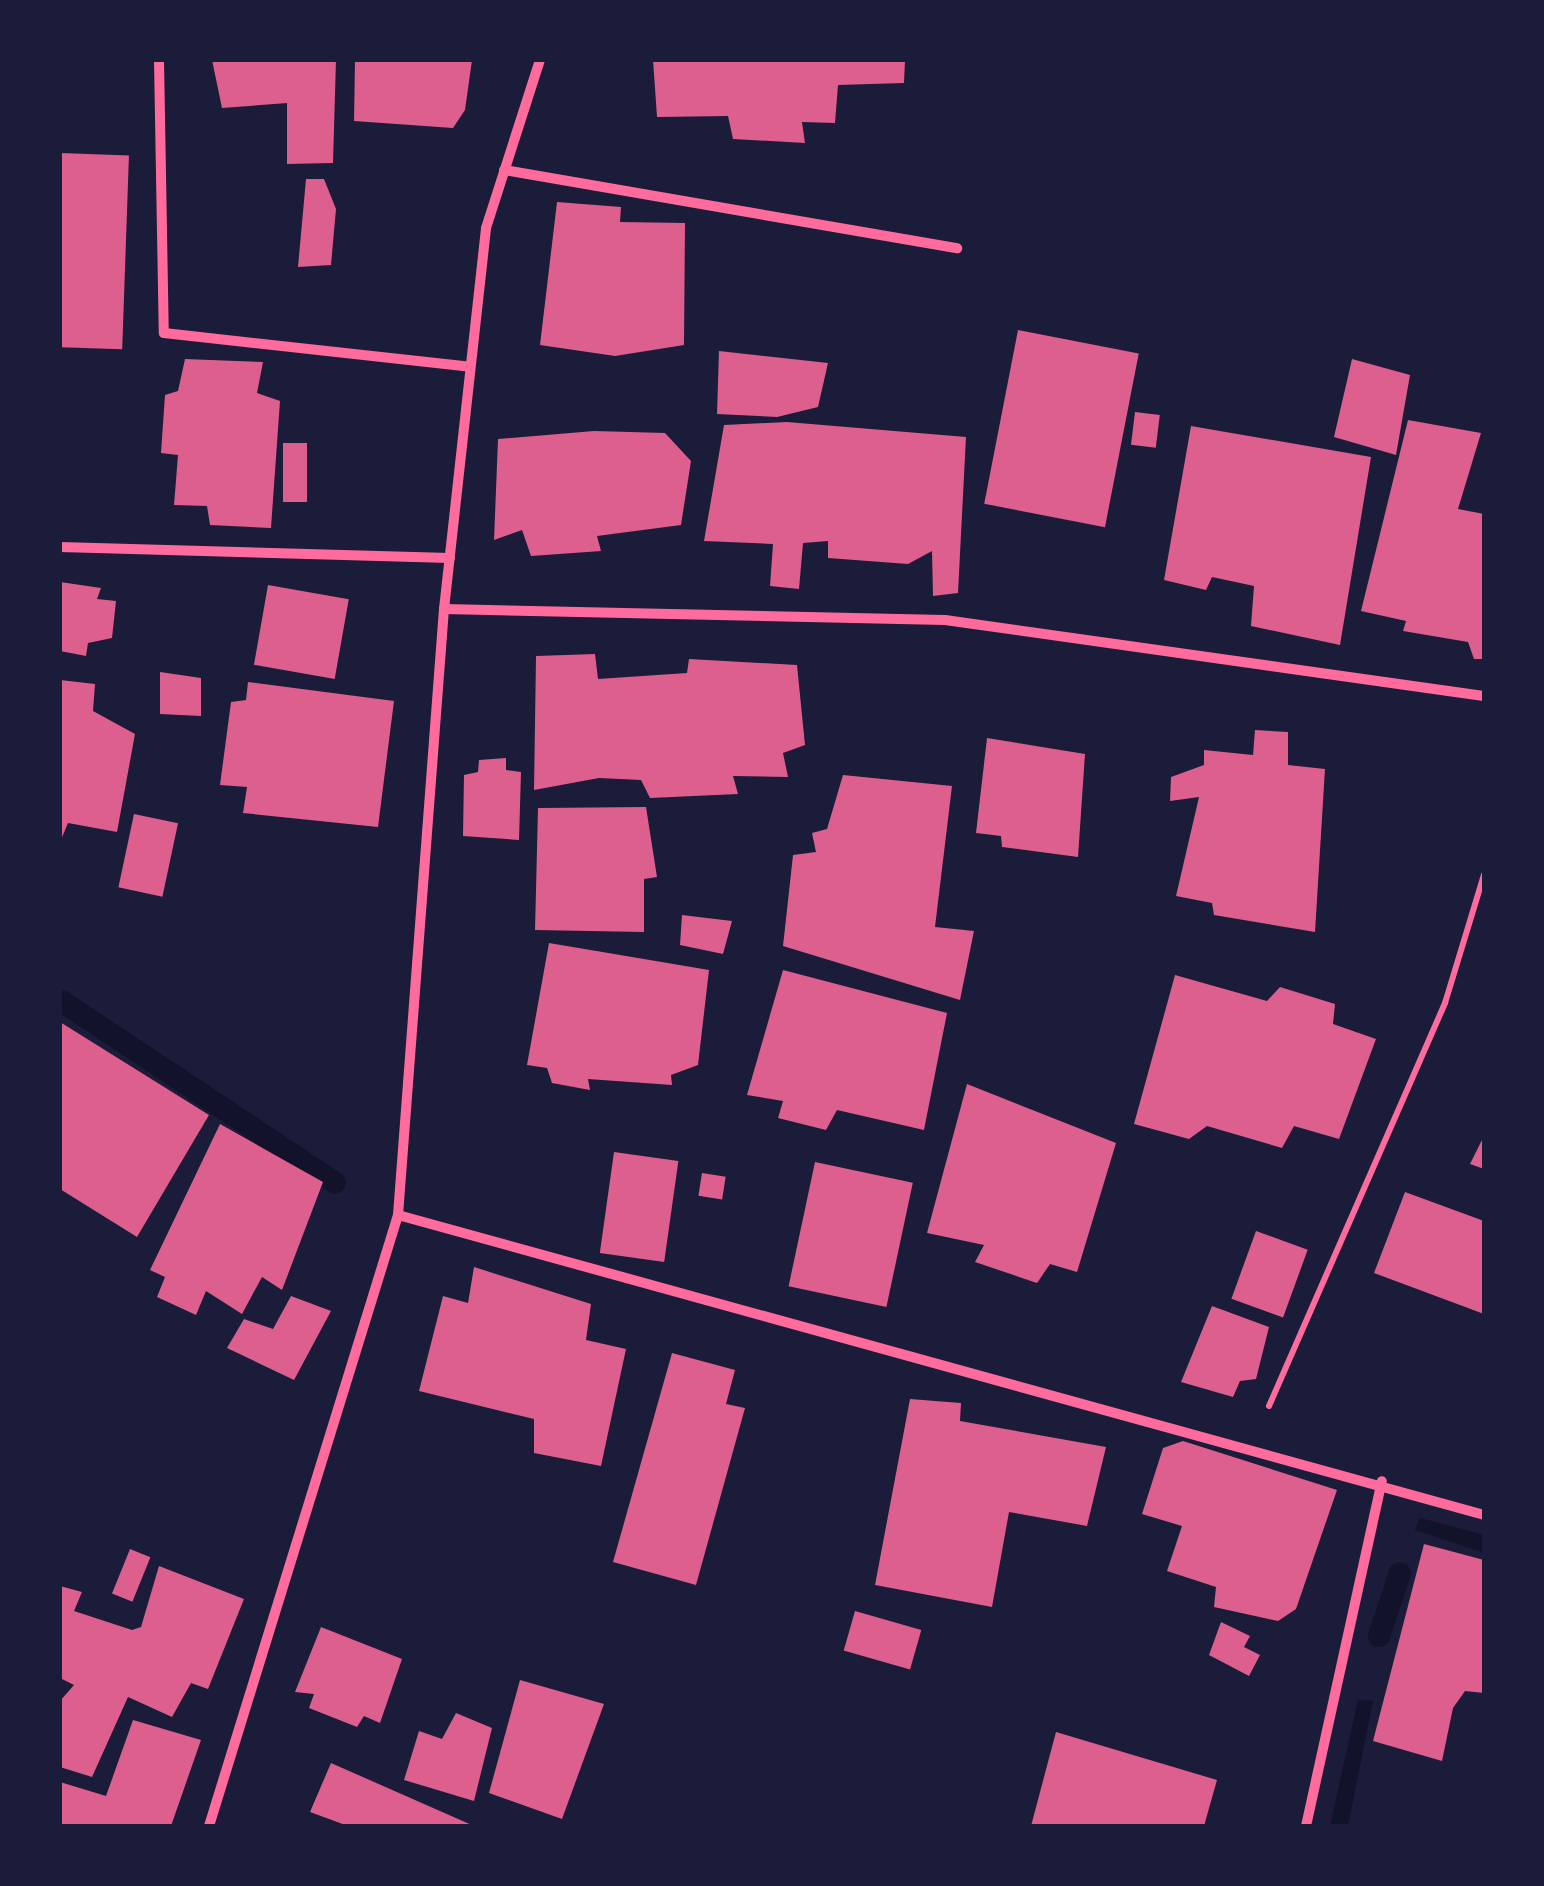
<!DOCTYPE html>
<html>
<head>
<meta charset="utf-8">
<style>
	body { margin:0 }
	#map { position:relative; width:1544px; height:1886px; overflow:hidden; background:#1b1b3a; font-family:"Titillium Web",sans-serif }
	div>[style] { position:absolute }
	.water>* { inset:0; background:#12122b }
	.stream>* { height:22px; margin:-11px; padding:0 11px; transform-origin:11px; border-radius:11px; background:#12122b }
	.building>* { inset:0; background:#dd5f8e; transform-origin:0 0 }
	.path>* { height:6px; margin:-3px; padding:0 3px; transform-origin:3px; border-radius:3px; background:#ff6b9d }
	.minor>* { height:10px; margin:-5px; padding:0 5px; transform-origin:5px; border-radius:5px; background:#ff6b9d }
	span { translate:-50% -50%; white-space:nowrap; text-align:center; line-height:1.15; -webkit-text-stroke:8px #1b1b3a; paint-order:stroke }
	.frame { position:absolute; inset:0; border:62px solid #1b1b3a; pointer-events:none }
</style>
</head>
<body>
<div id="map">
	<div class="water">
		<i style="clip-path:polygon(1420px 1518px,1484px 1535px,1484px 1553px,1415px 1530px)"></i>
		<i style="clip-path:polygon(1358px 1700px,1373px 1701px,1348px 1826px,1330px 1826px)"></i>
	</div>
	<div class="stream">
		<i style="left:60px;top:1000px;width:330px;rotate:33.6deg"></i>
		<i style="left:1379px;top:1636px;width:66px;rotate:-71.6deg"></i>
	</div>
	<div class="building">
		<i style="clip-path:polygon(212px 60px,336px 60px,333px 163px,287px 164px,287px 103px,222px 108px)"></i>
		<i style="clip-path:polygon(355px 60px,472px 60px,465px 110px,453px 128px,354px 121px)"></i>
		<i style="clip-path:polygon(653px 60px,905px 60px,904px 83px,838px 85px,835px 123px,802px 122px,805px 143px,733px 139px,728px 116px,657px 117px)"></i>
		<i style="left:60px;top:153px;width:69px;height:194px;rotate:2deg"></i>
		<i style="clip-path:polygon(306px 179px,324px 179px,336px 209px,331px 265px,298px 267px)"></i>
		<i style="clip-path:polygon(557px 202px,621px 207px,620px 222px,685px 223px,684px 345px,615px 356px,540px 345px)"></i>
		<i style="left:1018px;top:330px;width:123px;height:177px;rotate:11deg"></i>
		<i style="clip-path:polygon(719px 351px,828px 363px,818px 407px,777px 417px,717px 414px)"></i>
		<i style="clip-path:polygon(185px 359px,263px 362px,257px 393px,280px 401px,271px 528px,210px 525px,207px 506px,174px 505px,178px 455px,161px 453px,165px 395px,178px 391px)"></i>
		<i style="clip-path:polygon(1352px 359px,1410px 375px,1396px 455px,1334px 437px)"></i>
		<i style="left:1135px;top:412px;width:25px;height:33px;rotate:7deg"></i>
		<i style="clip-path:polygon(1408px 420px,1481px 433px,1458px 509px,1484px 514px,1484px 659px,1474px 659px,1468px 642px,1403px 631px,1406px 621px,1361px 611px)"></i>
		<i style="clip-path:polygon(787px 422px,966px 437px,958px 593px,933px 596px,932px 551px,908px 564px,828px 558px,828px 541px,803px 543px,799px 589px,770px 586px,773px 544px,704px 541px,724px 425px)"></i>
		<i style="clip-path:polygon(1191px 426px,1371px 457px,1340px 645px,1251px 626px,1254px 586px,1212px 577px,1206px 590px,1164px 580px)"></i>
		<i style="clip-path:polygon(594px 431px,665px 433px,691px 461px,681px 525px,597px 536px,601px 551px,531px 556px,522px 530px,494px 540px,498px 439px)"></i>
		<i style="left:283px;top:443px;width:24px;height:59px"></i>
		<i style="clip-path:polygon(60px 582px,101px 588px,97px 599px,116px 601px,112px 638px,88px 643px,86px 656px,60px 651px)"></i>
		<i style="left:268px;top:585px;width:82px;height:81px;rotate:10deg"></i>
		<i style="clip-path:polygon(595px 654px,598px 679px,687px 673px,689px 659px,797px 665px,805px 745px,783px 753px,788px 777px,733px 776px,738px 794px,650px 798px,641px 780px,599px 778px,534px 790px,536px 656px)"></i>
		<i style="clip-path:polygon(160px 672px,201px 678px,201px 716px,160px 714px)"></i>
		<i style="clip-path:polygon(60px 680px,95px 684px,93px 711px,135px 734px,117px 832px,68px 823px,60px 842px)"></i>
		<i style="clip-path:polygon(248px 682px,394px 701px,378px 827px,243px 813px,247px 787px,220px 785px,231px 702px,246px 700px)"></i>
		<i style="clip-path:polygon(1255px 730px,1288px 732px,1288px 765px,1325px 769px,1315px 932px,1214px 915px,1212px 903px,1176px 896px,1199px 797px,1170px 801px,1171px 777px,1204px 765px,1204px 750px,1253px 755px)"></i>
		<i style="clip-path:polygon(987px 738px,1085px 754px,1078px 857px,1002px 847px,1001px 836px,976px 833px)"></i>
		<i style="clip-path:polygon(506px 758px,506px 770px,521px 772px,519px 840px,463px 836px,464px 775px,478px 772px,479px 760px)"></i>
		<i style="clip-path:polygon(843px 775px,952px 786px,935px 927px,974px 931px,960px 1000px,783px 946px,793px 855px,816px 852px,812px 833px,827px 829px)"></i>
		<i style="clip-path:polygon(646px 807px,657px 877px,644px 879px,644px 932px,535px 930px,538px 808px)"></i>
		<i style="left:134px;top:814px;width:45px;height:75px;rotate:12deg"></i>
		<i style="clip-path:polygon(682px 915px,732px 921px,723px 954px,680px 945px)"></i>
		<i style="clip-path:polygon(549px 943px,709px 970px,698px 1065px,671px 1075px,672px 1085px,588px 1079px,590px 1090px,552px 1083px,547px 1068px,527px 1065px)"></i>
		<i style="clip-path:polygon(783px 970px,947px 1013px,924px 1130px,837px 1110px,826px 1130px,778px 1118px,783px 1101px,747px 1095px)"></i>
		<i style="clip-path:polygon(1175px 975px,1267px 1001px,1280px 987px,1335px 1004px,1333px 1024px,1376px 1039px,1339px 1139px,1294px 1126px,1282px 1148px,1207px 1126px,1189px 1139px,1134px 1124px)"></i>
		<i style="clip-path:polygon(60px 1022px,209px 1115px,137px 1237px,60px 1189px)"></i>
		<i style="clip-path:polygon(967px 1084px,1116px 1143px,1077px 1272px,1050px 1264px,1037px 1283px,975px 1262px,984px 1245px,927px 1233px)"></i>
		<i style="clip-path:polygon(220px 1124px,323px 1182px,282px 1290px,262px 1277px,242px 1314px,206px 1291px,196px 1315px,157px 1297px,165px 1277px,150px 1270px)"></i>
		<i style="clip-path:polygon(1484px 1136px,1484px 1169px,1470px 1164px)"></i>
		<i style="left:614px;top:1152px;width:65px;height:102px;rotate:8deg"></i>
		<i style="left:815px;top:1162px;width:100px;height:127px;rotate:12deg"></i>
		<i style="left:702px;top:1173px;width:24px;height:23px;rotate:9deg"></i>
		<i style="clip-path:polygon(1405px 1192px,1484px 1221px,1484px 1314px,1374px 1273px)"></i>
		<i style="left:1256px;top:1231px;width:55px;height:72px;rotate:20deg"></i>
		<i style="clip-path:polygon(474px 1267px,591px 1304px,586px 1340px,626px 1349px,601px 1466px,534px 1453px,534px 1419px,419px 1391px,443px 1296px,468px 1303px)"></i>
		<i style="clip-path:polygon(291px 1296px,331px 1311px,294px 1380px,227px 1348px,244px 1319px,273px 1329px)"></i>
		<i style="clip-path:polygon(1212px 1306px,1269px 1327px,1256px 1379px,1240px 1381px,1233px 1397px,1181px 1382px)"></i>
		<i style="clip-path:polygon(672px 1353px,735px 1370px,726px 1404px,745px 1408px,696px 1585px,613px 1562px)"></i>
		<i style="clip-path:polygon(910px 1399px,961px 1403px,960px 1421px,1106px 1447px,1087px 1526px,1009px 1512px,992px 1607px,875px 1585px)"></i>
		<i style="clip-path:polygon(1183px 1441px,1337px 1490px,1296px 1609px,1278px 1621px,1214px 1607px,1216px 1587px,1167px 1571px,1182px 1526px,1142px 1514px,1163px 1448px)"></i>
		<i style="clip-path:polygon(1424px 1544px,1484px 1560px,1484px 1693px,1465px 1691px,1453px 1708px,1442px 1761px,1373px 1741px)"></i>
		<i style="left:130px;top:1549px;width:22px;height:48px;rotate:22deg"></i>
		<i style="clip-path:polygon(159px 1566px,244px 1599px,208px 1689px,191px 1683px,172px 1717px,128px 1697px,92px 1777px,60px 1767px,60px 1701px,74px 1685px,60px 1678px,60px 1586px,82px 1592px,74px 1611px,132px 1630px,141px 1627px)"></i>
		<i style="left:855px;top:1611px;width:69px;height:41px;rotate:16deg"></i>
		<i style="clip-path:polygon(1221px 1622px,1250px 1636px,1244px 1647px,1260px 1655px,1249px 1676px,1209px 1655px)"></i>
		<i style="clip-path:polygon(321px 1627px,402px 1659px,380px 1723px,364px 1716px,357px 1727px,309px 1708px,314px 1694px,295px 1692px)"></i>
		<i style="clip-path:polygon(520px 1680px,604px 1704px,562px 1819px,489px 1793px)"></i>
		<i style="clip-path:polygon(456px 1713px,492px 1728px,474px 1801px,404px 1780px,419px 1731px,442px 1739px)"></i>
		<i style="clip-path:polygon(133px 1720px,201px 1740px,171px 1826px,61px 1826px,60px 1782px,106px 1796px)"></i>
		<i style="clip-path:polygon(1056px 1732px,1217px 1780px,1204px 1826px,1031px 1826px)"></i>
		<i style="clip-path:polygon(331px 1763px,474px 1826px,348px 1826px,310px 1812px)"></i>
	</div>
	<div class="path">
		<i style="left:1269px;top:1406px;width:440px;rotate:-66.4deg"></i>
		<i style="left:1445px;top:1003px;width:134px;rotate:-73.1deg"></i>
	</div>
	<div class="minor">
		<i style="left:159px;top:60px;width:273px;rotate:89deg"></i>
		<i style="left:164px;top:333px;width:308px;rotate:6.3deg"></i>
		<i style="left:504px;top:170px;width:460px;rotate:9.8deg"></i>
		<i style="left:60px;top:547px;width:390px;rotate:1.6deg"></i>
		<i style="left:444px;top:609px;width:501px;rotate:1.26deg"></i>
		<i style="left:945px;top:620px;width:544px;rotate:8.03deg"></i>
		<i style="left:398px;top:1215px;width:1127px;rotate:15.44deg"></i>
		<i style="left:209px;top:1826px;width:640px;rotate:-72.81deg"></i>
		<i style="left:398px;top:1215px;width:608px;rotate:-85.66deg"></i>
		<i style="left:444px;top:609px;width:383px;rotate:-83.7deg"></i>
		<i style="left:486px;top:228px;width:176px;rotate:-72.2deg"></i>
		<i style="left:1306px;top:1826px;width:353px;rotate:-77.6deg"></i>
	</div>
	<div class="frame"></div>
</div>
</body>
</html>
